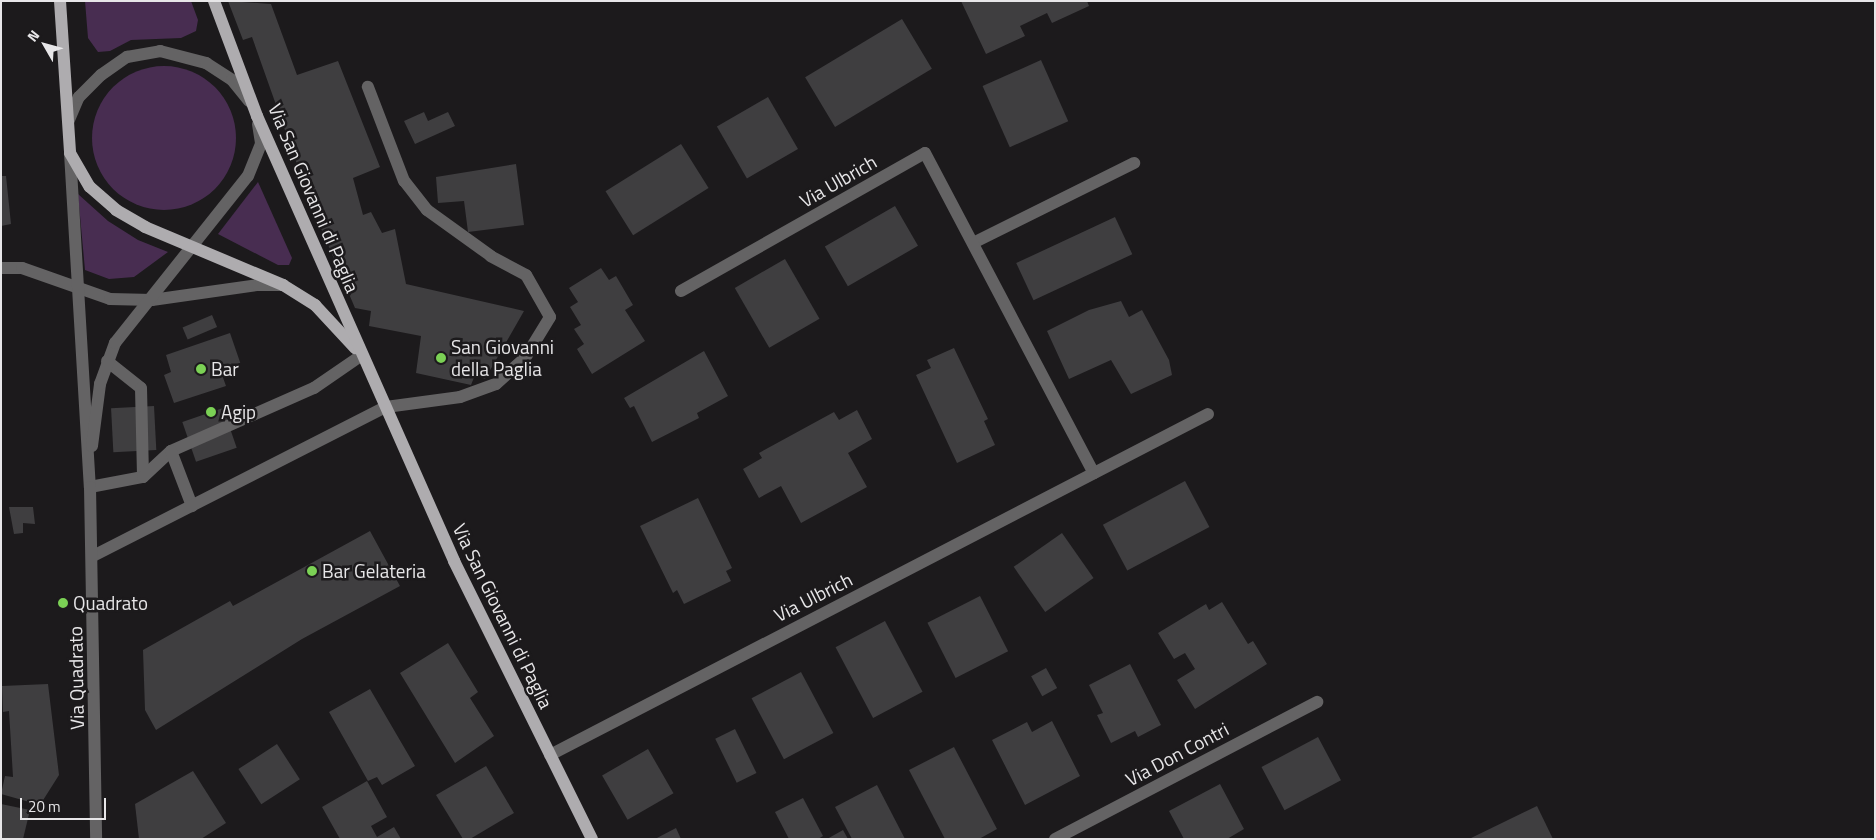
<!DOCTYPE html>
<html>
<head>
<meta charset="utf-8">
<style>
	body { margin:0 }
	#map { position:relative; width:1876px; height:840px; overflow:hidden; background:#1c1a1c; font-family:"Titillium Web",sans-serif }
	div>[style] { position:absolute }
	.green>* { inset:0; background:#482d51 }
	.round { border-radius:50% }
	.building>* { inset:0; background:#3f3e40; transform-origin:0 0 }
	.service>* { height:12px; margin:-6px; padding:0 6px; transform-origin:6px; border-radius:6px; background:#646364 }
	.minor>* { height:12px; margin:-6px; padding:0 6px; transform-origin:6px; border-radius:6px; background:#646364 }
	.tertiary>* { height:12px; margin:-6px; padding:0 6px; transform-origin:6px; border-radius:6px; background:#646364 }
	.primary>* { height:12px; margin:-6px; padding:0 6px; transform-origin:6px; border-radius:6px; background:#aeacaf }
	.dots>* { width:14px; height:14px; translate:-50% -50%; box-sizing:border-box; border:2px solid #1c1a1c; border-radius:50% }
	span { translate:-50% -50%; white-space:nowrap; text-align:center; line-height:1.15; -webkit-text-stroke:5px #1c1a1c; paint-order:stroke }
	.street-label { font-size:19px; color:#e7e6e8 }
	.poi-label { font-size:19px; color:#e7e6e8 }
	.left { translate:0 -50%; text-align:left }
	.frame { position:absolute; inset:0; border:2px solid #e7e6e8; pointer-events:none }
	.north { position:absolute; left:20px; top:20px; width:50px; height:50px; -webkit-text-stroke:4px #1c1a1c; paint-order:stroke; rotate:308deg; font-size:14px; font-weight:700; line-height:20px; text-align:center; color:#e7e6e8 }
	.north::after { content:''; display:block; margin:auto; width:18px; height:22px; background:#e7e6e8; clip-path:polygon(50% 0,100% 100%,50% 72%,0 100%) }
	.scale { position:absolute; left:20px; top:798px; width:86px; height:22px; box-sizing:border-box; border:2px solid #e7e6e8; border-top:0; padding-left:6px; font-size:15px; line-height:18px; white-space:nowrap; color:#e7e6e8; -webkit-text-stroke:4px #1c1a1c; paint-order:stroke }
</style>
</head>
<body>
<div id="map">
	<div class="green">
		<i style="clip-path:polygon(85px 1px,191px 1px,198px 20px,196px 31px,181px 38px,131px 40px,110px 51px,98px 52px,88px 38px)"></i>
		<i class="round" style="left:92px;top:66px;width:144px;height:144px"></i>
		<i style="clip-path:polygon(258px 182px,292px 258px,289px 265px,278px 265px,218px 234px)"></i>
		<i style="clip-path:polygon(78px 194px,108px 221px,138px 240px,168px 252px,134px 277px,109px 279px,85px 270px)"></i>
	</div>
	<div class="building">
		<i style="clip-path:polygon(228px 1px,271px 4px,297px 75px,338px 61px,380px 167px,353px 178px,363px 215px,371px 212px,382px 233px,395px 229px,406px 284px,524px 311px,485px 379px,475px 375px,471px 385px,416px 373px,421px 336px,369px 326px,371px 311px,355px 308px,314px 212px,252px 37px,243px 40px)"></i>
		<i style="clip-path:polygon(961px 1px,1087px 1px,1089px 6px,1052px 23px,1047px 13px,1020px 26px,1025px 36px,986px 54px)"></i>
		<i style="left:902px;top:19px;width:58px;height:113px;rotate:59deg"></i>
		<i style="left:1041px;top:60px;width:67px;height:64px;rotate:66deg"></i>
		<i style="left:768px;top:97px;width:60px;height:59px;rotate:60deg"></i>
		<i style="clip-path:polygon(424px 112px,428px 121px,448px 112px,455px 126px,415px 144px,404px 121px)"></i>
		<i style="left:681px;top:144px;width:52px;height:89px;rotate:58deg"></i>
		<i style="clip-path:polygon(516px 164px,524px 225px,468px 232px,464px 201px,438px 203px,436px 177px)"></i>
		<i style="clip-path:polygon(1px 176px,6px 176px,11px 224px,1px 226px)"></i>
		<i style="left:895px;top:206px;width:46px;height:81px;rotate:60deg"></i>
		<i style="left:1115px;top:217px;width:41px;height:109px;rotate:65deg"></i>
		<i style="left:785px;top:259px;width:69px;height:58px;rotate:60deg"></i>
		<i style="clip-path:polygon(601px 268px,609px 280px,616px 276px,633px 305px,625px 310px,645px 341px,592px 374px,577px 349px,584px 344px,574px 329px,581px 325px,570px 307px,578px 302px,569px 288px)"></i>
		<i style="clip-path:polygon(1121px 301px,1129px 317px,1142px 310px,1169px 360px,1172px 375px,1131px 394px,1111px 360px,1069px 379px,1047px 331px,1089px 310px)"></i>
		<i style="left:212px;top:315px;width:13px;height:32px;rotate:67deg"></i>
		<i style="clip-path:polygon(230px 333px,241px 365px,221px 372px,226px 386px,174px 403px,164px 375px,171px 372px,166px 355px)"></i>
		<i style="clip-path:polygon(954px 348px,988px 419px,984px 421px,995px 445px,957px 463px,916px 375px,931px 368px,927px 360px)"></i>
		<i style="clip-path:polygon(704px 351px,728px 396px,697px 413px,699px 418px,652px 442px,634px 406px,630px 408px,624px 398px)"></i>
		<i style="left:154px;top:406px;width:44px;height:43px;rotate:87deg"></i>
		<i style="left:223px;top:408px;width:42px;height:43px;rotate:71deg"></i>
		<i style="clip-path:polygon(857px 410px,872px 439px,848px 453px,867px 487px,801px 523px,781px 486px,759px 498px,743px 469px,762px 458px,759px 453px,834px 412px,839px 420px)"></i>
		<i style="left:1185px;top:481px;width:52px;height:93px;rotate:62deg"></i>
		<i style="clip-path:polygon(698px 498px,732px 568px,726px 571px,731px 581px,684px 604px,677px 590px,673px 593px,640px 526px)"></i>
		<i style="clip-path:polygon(9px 507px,33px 507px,35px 524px,23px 523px,23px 533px,14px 534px)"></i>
		<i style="clip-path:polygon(370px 531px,400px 586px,302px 639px,156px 730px,145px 710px,143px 650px,230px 601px,233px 606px)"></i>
		<i style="left:1062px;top:533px;width:55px;height:59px;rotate:55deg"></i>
		<i style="left:980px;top:596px;width:62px;height:59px;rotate:63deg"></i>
		<i style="clip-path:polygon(1222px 602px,1248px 644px,1253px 641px,1267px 664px,1195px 709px,1177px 680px,1195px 669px,1185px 653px,1174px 659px,1158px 633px,1206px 604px,1209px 610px)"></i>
		<i style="left:885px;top:621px;width:80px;height:56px;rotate:62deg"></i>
		<i style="clip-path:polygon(448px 643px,478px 692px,470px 698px,494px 736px,455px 763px,400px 673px)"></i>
		<i style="clip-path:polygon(1130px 664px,1161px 725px,1138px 737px,1135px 731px,1111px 743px,1097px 715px,1103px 713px,1089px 685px)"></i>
		<i style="left:1046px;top:668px;width:23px;height:17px;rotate:61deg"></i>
		<i style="left:801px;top:672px;width:69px;height:56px;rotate:62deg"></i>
		<i style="clip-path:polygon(48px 684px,59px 775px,40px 805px,1px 794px,5px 776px,13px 777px,9px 711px,3px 712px,2px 686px)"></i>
		<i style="clip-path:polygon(370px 689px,415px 766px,382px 785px,377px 777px,368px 781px,329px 712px)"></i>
		<i style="clip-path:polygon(1052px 721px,1080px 776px,1025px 805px,992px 740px,1027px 722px,1032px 732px)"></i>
		<i style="left:735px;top:729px;width:49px;height:22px;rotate:64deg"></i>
		<i style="left:1318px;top:737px;width:49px;height:64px;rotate:62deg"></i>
		<i style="left:277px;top:744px;width:42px;height:46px;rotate:57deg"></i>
		<i style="clip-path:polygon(954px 747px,997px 829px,979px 839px,945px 839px,909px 770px)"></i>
		<i style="left:648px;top:749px;width:51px;height:53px;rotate:60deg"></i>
		<i style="clip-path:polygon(486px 766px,514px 813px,470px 839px,463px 839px,436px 795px)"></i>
		<i style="clip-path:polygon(193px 771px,226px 823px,201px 839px,139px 839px,135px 804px)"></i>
		<i style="clip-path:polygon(367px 781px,387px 817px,371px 826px,377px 837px,394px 827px,401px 839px,340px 839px,322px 807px)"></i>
		<i style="clip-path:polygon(1220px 784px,1244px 829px,1227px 839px,1184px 839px,1169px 811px)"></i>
		<i style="clip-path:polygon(877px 785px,905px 839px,852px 839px,835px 807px)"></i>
		<i style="clip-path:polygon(803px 798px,823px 836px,818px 839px,789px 839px,775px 812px)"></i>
		<i style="clip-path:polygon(1px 804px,30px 810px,23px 839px,1px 839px)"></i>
		<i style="clip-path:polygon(1537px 806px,1553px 839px,1469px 839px)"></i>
		<i style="clip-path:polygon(676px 828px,681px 839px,655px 839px)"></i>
		<i style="clip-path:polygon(843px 830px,848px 839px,827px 839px)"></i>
	</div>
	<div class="service">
		<i style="left:107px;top:361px;width:43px;rotate:38.5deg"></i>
		<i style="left:141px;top:388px;width:89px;rotate:88.7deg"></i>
		<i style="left:171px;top:451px;width:156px;rotate:-23.8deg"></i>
		<i style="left:314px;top:388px;width:58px;rotate:-34.5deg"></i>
		<i style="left:90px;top:487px;width:54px;rotate:-10.7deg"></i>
		<i style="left:143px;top:477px;width:38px;rotate:-43deg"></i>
		<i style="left:171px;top:451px;width:59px;rotate:69.1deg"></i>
	</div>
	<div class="minor">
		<i style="left:973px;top:243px;width:180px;rotate:-26.4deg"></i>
		<i style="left:1px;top:268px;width:21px"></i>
		<i style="left:22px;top:268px;width:93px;rotate:19.4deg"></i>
		<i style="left:110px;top:299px;width:42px;rotate:1.4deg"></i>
		<i style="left:681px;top:291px;width:280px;rotate:-29.5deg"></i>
		<i style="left:925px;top:153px;width:362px;rotate:62.2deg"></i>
		<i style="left:93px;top:556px;width:329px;rotate:-27deg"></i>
		<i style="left:386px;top:407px;width:75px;rotate:-7.7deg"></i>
		<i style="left:460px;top:397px;width:38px;rotate:-20deg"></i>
		<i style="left:496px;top:384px;width:39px;rotate:-42deg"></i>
		<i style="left:525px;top:358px;width:48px;rotate:-58.6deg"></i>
		<i style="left:550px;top:317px;width:48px;rotate:-119.7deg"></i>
		<i style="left:526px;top:275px;width:40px;rotate:-152deg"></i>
		<i style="left:491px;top:256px;width:79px;rotate:-144.3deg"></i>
		<i style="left:427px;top:210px;width:37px;rotate:-128deg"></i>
		<i style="left:404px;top:181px;width:101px;rotate:-111deg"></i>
		<i style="left:550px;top:755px;width:741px;rotate:-27.39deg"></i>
		<i style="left:1055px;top:839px;width:296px;rotate:-27.6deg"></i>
	</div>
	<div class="tertiary">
		<i style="left:69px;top:120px;width:25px;rotate:-67deg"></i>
		<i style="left:79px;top:97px;width:31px;rotate:-45deg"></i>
		<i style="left:101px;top:75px;width:32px;rotate:-35deg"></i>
		<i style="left:127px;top:57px;width:34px;rotate:-10deg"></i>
		<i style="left:160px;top:51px;width:48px;rotate:14.6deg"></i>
		<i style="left:206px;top:63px;width:31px;rotate:33deg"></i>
		<i style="left:232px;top:80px;width:27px;rotate:51deg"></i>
		<i style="left:70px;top:153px;width:335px;rotate:86.6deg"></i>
		<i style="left:90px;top:487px;width:352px;rotate:89deg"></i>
		<i style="left:152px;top:300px;width:107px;rotate:-8.1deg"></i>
		<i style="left:258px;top:285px;width:25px"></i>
		<i style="left:92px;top:446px;width:63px;rotate:-82.6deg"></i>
		<i style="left:100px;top:384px;width:44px;rotate:-69.9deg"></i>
		<i style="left:115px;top:343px;width:213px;rotate:-51.5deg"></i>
		<i style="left:248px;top:176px;width:35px;rotate:-68deg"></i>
		<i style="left:261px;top:143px;width:19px;rotate:-99deg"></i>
	</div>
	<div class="primary">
		<i style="left:60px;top:1px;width:152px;rotate:86.2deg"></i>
		<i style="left:70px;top:153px;width:39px;rotate:60deg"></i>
		<i style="left:90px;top:187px;width:35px;rotate:41deg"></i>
		<i style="left:116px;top:210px;width:34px;rotate:30deg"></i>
		<i style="left:145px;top:227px;width:150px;rotate:22.8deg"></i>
		<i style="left:283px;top:285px;width:38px;rotate:32deg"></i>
		<i style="left:315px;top:305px;width:59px;rotate:47.1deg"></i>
		<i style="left:214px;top:1px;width:123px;rotate:69.5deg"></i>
		<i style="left:257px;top:116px;width:487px;rotate:66.1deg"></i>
		<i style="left:454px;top:561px;width:310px;rotate:63.6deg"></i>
	</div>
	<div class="dots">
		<i style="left:441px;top:358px;background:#7bd155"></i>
		<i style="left:201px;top:369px;background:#7bd155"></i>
		<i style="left:211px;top:412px;background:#7bd155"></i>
		<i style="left:312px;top:571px;background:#7bd155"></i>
		<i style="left:63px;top:603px;background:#7bd155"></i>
	</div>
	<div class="street-label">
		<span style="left:838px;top:181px;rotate:-30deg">Via Ulbrich</span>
		<span style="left:314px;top:198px;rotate:67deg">Via San Giovanni di Paglia</span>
		<span style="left:813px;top:597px;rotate:-27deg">Via Ulbrich</span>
		<span style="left:503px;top:616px;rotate:64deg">Via San Giovanni di Paglia</span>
		<span style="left:76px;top:678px;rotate:-91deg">Via Quadrato</span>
		<span style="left:1177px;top:754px;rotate:-28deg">Via Don Contri</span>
	</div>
	<div class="poi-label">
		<span class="left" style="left:451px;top:358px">San Giovanni<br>della Paglia</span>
		<span class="left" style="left:211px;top:369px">Bar</span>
		<span class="left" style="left:221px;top:412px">Agip</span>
		<span class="left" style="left:322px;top:571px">Bar Gelateria</span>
		<span class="left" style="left:73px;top:603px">Quadrato</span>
	</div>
	<div class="frame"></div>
	<div class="north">N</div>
	<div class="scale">20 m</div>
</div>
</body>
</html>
